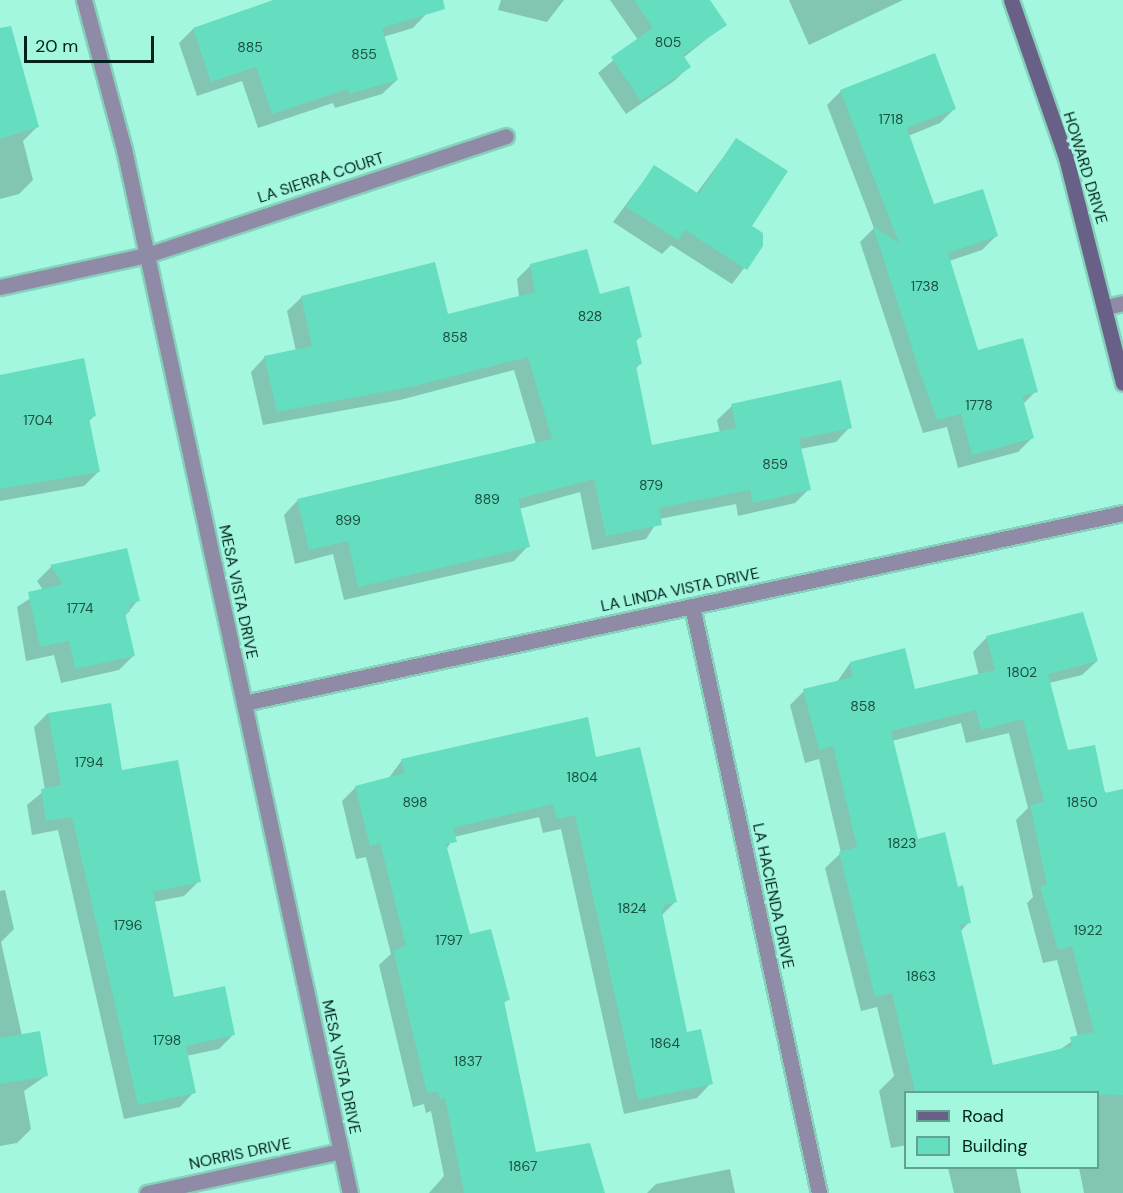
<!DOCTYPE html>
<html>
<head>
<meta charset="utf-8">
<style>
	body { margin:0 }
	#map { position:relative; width:1123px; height:1193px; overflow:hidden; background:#a3f7df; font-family:"DM Sans",sans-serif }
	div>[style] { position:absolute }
	.shadow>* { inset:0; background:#0003 }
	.building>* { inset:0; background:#65ddbf }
	.roads { filter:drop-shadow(2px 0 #86d1bc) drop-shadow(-2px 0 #86d1bc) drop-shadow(0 2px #86d1bc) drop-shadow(0 -2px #86d1bc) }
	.street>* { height:15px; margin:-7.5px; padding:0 7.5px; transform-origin:7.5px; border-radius:7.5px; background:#8f8aa5 }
	.secondary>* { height:15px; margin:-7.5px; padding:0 7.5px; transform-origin:7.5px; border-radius:7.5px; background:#686086 }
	span { translate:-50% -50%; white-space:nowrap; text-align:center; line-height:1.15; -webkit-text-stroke:6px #a3f7df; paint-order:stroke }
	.number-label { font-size:14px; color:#195143 }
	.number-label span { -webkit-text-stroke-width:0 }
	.street-label { font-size:16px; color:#00221a }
	.legend { position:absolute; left:904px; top:1091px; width:195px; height:78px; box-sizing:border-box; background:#a3f7df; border:2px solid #62a290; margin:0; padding:8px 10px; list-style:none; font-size:18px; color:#00221a }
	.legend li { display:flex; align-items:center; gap:12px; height:30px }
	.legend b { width:30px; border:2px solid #62a290 }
	.scale { position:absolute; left:24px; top:36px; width:130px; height:27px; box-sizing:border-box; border:3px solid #00221a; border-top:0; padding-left:8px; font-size:18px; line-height:21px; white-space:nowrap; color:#00221a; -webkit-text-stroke:4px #a3f7df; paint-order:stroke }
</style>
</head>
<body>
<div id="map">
	<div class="shadow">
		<i style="clip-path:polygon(279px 0,423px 0,427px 13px,413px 28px,383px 37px,397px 80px,382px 94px,335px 108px,333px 103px,258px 128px,242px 81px,197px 96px,179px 43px,193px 29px)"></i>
		<i style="clip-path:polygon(501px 0,564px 0,547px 22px,498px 10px)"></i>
		<i style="clip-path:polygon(610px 0,708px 0,725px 24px,683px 58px,689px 67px,674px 81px,626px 114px,598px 73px,638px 40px)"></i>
		<i style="clip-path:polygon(789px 0,903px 0,809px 45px)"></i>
		<i style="clip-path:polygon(0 82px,37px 127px,23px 141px,33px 180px,19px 194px,0 199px)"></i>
		<i style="clip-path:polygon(841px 91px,954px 109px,940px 123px,908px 136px,934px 206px,996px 236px,982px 250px,949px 261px,977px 351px,1036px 391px,1023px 404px,1032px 438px,1018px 452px,958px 468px,947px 427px,923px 433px,860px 242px,874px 228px,827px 105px)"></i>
		<i style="clip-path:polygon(736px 140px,750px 226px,761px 246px,732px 284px,671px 245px,662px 254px,613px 222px,654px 167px,696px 194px)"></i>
		<i style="clip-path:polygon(531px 265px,599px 295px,640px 337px,635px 342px,640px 364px,635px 369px,651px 447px,720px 433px,717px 420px,732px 406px,850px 427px,836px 442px,800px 449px,809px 489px,795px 503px,738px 516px,736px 504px,659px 519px,646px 539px,592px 550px,580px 492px,519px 509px,528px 546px,514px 561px,344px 600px,333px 554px,295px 564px,284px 515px,298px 500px,536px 444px,514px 370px,400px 400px,263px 425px,251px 372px,265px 357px,296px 351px,287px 311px,302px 297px,447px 316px,519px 297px,517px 279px)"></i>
		<i style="clip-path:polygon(0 376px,95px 415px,88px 422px,98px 472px,84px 486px,0 501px)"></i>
		<i style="clip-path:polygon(126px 550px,138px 600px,125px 616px,134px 655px,119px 670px,61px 683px,54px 655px,26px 661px,17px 607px,43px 590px,37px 581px,51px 567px)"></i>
		<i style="clip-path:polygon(evenodd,987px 637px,1097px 661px,1082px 675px,1049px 683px,1066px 752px,1123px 810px,1123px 1193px,1084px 1193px,1079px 1168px,1098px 1168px,1098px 1092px,906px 1092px,906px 1145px,891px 1148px,879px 1091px,894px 1076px,877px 1007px,861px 1011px,825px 868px,841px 853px,819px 759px,805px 763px,790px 705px,804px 691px,837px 682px,850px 663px,914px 691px,979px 676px,973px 652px,987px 637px,961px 723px,966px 743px,1009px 733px,1028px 808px,1016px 820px,1033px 897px,1027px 903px,1043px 963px,1057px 960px,1078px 1037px,1058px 1051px,992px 1067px,960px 932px,969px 922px,957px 888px,917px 841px,892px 741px,961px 723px)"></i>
		<i style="clip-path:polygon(48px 713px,121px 772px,199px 881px,184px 896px,153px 902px,173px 999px,234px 1034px,219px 1049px,186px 1056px,194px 1092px,180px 1107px,124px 1119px,58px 830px,32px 835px,27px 805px,45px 790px,34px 727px)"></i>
		<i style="clip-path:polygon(595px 759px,675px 902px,661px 916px,686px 1034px,711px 1083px,697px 1098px,624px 1114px,561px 829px,543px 833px,539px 817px,454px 837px,446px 850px,469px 936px,508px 999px,503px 1004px,535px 1154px,599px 1193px,429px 1193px,444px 1176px,431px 1111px,426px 1113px,424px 1104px,413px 1107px,379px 965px,391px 954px,366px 857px,356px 859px,342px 801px,356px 787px,388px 779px,402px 760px)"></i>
		<i style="clip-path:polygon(5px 890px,14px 929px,1px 942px,22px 1036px,47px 1075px,24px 1091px,31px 1129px,17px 1143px,0 1146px,0 891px)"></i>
		<i style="clip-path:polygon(948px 1168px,1016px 1168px,1021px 1193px,954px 1193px)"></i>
		<i style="clip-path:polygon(730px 1169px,735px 1193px,647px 1193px,656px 1184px)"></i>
	</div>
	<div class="building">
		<i style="clip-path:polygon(273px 0,443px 0,445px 9px,382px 28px,398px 80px,349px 94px,348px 89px,272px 114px,256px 67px,211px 82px,193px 28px)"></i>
		<i style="clip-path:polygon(634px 0,710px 0,727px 25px,683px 55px,691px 67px,641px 101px,611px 57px,653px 28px)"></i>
		<i style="clip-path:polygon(11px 26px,39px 127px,0 139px,0 28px)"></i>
		<i style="clip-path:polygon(935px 53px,956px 109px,907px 128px,934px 204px,983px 189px,998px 236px,948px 253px,978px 350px,1023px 338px,1038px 392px,1022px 396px,1034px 438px,972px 455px,961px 414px,937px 420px,920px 373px,873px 226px,899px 243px,840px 90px)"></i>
		<i style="clip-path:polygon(736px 138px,788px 171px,752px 226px,763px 233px,763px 246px,747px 270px,685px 230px,678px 240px,626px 207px,654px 165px,699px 194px)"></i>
		<i style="clip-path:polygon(587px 249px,600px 294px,629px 286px,642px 337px,636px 339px,642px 364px,636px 366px,652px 445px,736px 428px,731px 404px,841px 380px,852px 428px,799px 439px,811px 490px,753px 503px,750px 490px,659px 508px,662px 525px,606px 536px,594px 479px,518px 499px,530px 547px,358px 587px,348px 541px,309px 550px,297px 499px,552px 439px,528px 357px,415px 386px,277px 412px,264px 356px,312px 346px,301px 296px,435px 262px,448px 314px,535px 292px,530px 264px)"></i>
		<i style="clip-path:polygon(84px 358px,96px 416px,89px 418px,100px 472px,0 489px,0 375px)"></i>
		<i style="clip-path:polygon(127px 548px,140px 601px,129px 604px,130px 612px,125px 613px,135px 656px,75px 669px,69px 641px,40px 647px,28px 592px,63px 584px,50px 565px)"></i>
		<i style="clip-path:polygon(evenodd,1083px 612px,1098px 661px,1048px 674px,1068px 750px,1095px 745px,1105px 793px,1123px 789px,1123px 1095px,915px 1092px,892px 993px,875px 997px,839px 852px,857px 847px,833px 746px,819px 750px,803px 689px,853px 677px,850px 662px,905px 648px,915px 689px,995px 670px,986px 636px,1083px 612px,976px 710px,981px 730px,1023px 719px,1044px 802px,1030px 805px,1047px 885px,1040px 887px,1058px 950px,1072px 946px,1094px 1032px,1070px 1037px,1072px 1046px,993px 1065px,960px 925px,971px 923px,963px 885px,958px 887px,945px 832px,918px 839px,891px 731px,976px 710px)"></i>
		<i style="clip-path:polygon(111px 703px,122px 770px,178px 760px,201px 882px,153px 892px,174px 997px,225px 986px,235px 1035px,186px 1046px,196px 1093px,138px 1105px,72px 817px,46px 821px,41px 789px,61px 785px,48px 713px)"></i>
		<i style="clip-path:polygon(588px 717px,596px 757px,640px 747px,677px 902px,665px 905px,662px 912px,687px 1032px,701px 1029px,713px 1084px,638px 1100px,575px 815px,557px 819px,553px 804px,453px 828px,457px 842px,446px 844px,470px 934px,491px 929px,510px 1000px,504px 1001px,536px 1152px,590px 1143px,605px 1193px,464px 1193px,445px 1098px,440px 1100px,438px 1091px,427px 1093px,393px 950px,406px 946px,380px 843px,370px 846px,355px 786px,405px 773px,401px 759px)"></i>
		<i style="clip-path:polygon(40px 1031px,48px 1076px,0 1084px,0 1038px)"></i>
	</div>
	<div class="roads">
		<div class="street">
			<i style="left:84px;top:0;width:154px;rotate:75deg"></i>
			<i style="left:124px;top:149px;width:1068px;rotate:77.79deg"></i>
			<i style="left:0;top:287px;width:150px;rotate:-12.3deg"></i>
			<i style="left:147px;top:255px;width:378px;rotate:-18.3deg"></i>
			<i style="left:1106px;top:307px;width:17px;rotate:-13deg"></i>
			<i style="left:692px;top:606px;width:601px;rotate:77.79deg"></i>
			<i style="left:244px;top:703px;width:899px;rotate:-12.2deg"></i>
			<i style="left:147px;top:1193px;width:198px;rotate:-12.2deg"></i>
		</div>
		<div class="secondary">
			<i style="left:1011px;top:0;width:167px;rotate:70.8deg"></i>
			<i style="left:1066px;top:158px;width:232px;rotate:75.8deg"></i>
		</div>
	</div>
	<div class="number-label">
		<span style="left:668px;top:42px">805</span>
		<span style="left:250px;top:47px">885</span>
		<span style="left:364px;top:54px">855</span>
		<span style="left:891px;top:119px">1718</span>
		<span style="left:925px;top:286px">1738</span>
		<span style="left:590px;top:316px">828</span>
		<span style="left:455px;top:337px">858</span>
		<span style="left:979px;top:405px">1778</span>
		<span style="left:38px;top:420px">1704</span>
		<span style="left:775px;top:464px">859</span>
		<span style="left:651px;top:485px">879</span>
		<span style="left:487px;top:499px">889</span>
		<span style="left:348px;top:520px">899</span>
		<span style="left:80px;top:608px">1774</span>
		<span style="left:1022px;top:672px">1802</span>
		<span style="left:863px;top:706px">858</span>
		<span style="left:89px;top:762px">1794</span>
		<span style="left:582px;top:777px">1804</span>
		<span style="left:415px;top:802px">898</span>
		<span style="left:1082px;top:802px">1850</span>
		<span style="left:902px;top:843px">1823</span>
		<span style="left:632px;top:908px">1824</span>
		<span style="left:128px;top:925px">1796</span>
		<span style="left:1088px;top:930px">1922</span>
		<span style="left:449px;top:940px">1797</span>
		<span style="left:921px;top:976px">1863</span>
		<span style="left:167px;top:1040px">1798</span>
		<span style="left:665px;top:1043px">1864</span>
		<span style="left:468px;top:1061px">1837</span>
		<span style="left:523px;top:1166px">1867</span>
	</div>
	<div class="street-label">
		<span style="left:1085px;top:168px;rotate:73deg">HOWARD DRIVE</span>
		<span style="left:321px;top:178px;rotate:-18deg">LA SIERRA COURT</span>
		<span style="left:680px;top:590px;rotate:-12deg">LA LINDA VISTA DRIVE</span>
		<span style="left:238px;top:592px;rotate:78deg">MESA VISTA DRIVE</span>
		<span style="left:773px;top:896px;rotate:78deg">LA HACIENDA DRIVE</span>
		<span style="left:341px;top:1067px;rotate:78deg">MESA VISTA DRIVE</span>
		<span style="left:240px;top:1154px;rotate:-12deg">NORRIS DRIVE</span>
	</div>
	<ul class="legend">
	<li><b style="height:8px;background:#686086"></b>Road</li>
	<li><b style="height:16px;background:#65ddbf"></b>Building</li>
	</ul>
	<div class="scale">20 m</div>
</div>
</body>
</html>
